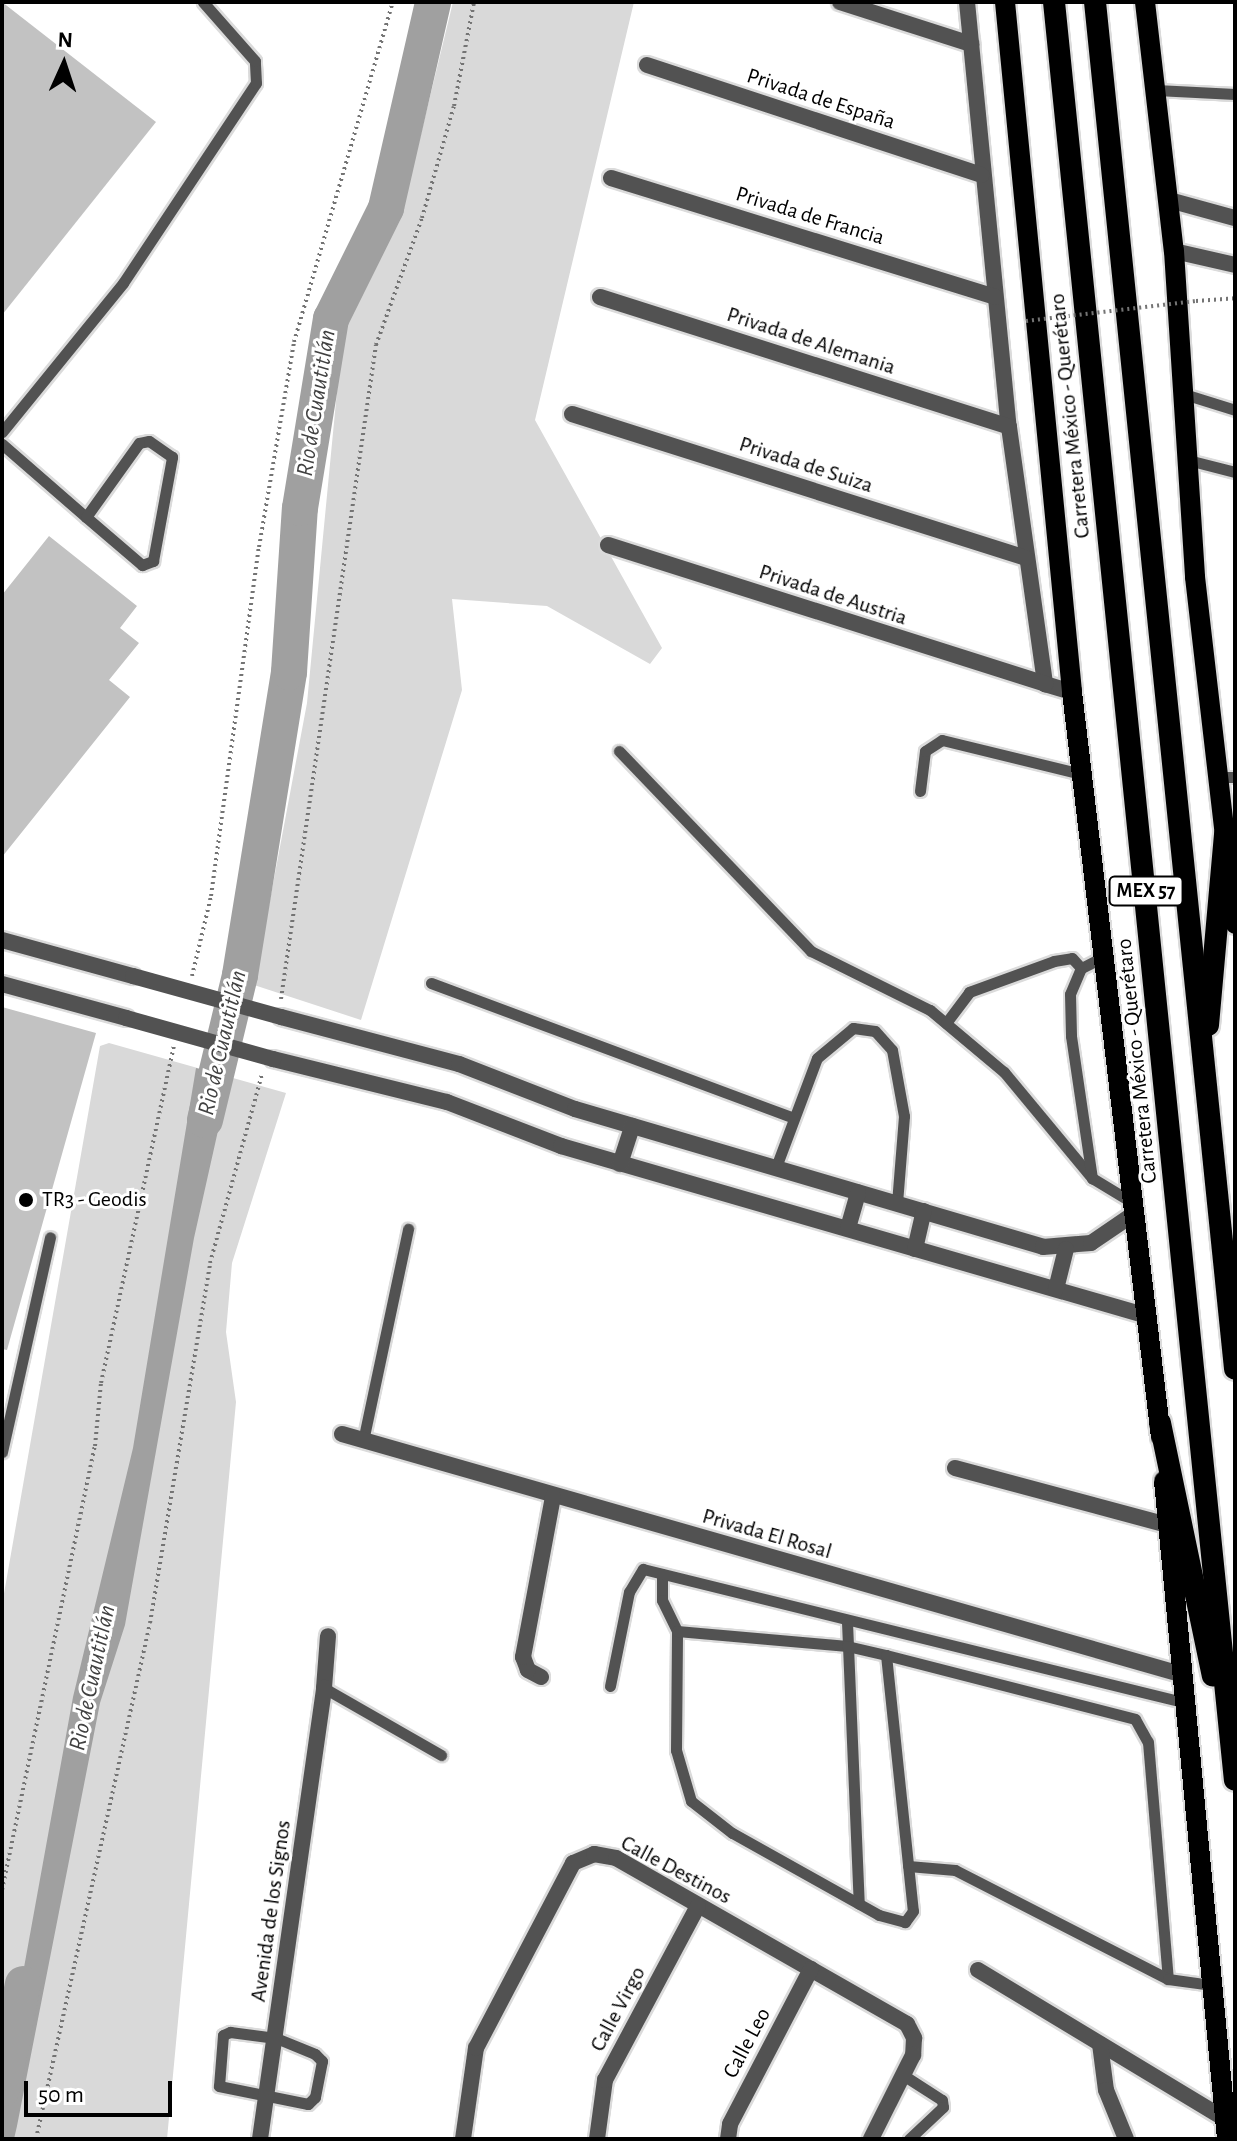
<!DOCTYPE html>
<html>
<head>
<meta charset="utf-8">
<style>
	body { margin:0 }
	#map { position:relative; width:1237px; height:2141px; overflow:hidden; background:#fff; font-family:"Alegreya Sans",sans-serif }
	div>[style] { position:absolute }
	.green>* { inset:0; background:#d9d9d9 }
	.water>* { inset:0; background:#a0a0a0 }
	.river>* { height:36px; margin:-18px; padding:0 18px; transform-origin:18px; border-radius:18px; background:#a0a0a0 }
	.building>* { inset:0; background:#c2c2c2 }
	.path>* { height:4px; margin-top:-2px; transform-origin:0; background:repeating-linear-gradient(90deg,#747474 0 2px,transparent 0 6px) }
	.roads { filter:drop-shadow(2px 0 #dbdbdb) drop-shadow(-2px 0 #dbdbdb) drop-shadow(0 2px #dbdbdb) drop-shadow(0 -2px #dbdbdb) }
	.service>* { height:11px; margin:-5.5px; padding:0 5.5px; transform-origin:5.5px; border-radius:5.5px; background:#525252 }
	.minor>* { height:16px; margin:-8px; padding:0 8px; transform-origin:8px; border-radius:8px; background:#525252 }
	.tertiary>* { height:16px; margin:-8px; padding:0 8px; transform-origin:8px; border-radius:8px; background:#525252 }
	.primary>* { height:20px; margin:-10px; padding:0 10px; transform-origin:10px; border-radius:10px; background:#000 }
	.trunk>* { height:22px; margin:-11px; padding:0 11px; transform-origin:11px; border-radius:11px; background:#000 }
	.path-bridge>* { height:4px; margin-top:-2px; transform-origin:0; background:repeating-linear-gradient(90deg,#747474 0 2px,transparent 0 6px) }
	.minor-bridge>* { height:16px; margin:-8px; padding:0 8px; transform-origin:8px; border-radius:8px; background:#525252 }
	.dots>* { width:22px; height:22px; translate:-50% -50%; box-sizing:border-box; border:4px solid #fff; border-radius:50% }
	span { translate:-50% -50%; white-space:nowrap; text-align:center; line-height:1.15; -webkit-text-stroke:6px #fff; paint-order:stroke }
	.shield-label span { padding:2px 6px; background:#fff; border:2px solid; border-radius:6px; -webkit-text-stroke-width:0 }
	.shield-label { font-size:20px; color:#000; font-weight:700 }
	.street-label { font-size:22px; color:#000 }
	.poi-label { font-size:22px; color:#000 }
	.left { translate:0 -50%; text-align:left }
	.water-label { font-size:24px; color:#414141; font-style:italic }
	.frame { position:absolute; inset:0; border:4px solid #000; pointer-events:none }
	.north { position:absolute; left:24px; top:24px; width:80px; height:80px; -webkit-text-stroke:6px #fff; paint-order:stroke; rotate:3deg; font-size:22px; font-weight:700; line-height:32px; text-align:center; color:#000 }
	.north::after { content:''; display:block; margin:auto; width:28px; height:36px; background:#000; clip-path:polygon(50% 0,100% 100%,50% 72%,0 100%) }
	.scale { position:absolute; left:24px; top:2081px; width:148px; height:36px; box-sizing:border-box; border:4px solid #000; border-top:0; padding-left:10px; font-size:24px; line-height:28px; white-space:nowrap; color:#000; -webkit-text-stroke:6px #fff; paint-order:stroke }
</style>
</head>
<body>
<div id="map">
	<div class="green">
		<i style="clip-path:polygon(453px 2px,634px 2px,535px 420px,662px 648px,650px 664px,547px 606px,452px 599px,462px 690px,361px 1020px,254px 985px,307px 703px,343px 329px,400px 220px)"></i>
		<i style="clip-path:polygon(109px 1043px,286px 1093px,232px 1263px,226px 1332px,236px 1402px,167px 2139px,2px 2139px,2px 1605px,100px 1046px)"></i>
	</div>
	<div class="water">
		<i style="clip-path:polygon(196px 1068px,230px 1077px,194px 1238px,125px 1625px,100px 1703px,17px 2126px,14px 2139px,2px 2139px,2px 2089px,73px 1697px,133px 1448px)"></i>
	</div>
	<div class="river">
		<i style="left:205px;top:1120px;width:149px;rotate:-76.4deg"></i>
		<i style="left:240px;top:975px;width:307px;rotate:-80.8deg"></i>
		<i style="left:289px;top:672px;width:164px;rotate:-86.2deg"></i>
		<i style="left:300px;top:508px;width:192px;rotate:-80.7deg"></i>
		<i style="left:331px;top:319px;width:124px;rotate:-63.6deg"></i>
		<i style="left:386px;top:208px;width:211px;rotate:-77.1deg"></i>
		<i style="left:2px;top:2089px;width:107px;rotate:-78.7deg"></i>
	</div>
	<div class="building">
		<i style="clip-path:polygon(2px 2px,156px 122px,2px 315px)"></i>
		<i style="clip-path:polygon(49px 536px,137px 606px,120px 628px,139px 643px,109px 680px,130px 697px,2px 857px,2px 595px)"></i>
		<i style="clip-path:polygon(2px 1007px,96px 1033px,7px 1350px,2px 1349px)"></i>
	</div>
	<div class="path">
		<i style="left:1196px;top:301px;width:39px;rotate:-4deg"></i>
		<i style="left:192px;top:976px;width:82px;rotate:-76.6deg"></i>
		<i style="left:211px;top:896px;width:352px;rotate:-82.2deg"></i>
		<i style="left:259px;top:547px;width:208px;rotate:-80.3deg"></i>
		<i style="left:294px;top:342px;width:354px;rotate:-73.8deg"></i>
		<i style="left:281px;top:999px;width:661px;rotate:-81.74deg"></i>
		<i style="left:376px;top:345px;width:135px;rotate:-70.1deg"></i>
		<i style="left:422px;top:218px;width:116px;rotate:-74.1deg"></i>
		<i style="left:454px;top:106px;width:106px;rotate:-79.1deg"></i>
		<i style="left:2px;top:1890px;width:454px;rotate:-78.2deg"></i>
		<i style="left:95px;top:1446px;width:63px;rotate:-84.6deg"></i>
		<i style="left:101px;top:1383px;width:345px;rotate:-77.8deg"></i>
		<i style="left:36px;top:2139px;width:528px;rotate:-77.54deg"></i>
		<i style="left:150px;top:1623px;width:365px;rotate:-80.5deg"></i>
		<i style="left:210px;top:1263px;width:196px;rotate:-74.6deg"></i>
	</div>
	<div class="roads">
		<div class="service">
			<i style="left:1156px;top:90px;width:79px;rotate:2.9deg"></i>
			<i style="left:1184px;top:394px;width:53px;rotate:17.4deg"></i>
			<i style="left:2px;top:432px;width:192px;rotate:-50.9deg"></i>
			<i style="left:123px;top:283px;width:240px;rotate:-56.4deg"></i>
			<i style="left:256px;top:83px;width:22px;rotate:-93deg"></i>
			<i style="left:255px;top:61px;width:79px;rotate:-131.4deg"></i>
			<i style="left:2px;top:444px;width:111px;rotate:41deg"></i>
			<i style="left:86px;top:517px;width:74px;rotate:40.6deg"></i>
			<i style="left:142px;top:565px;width:12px;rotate:-20deg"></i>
			<i style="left:153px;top:561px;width:106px;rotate:-79.6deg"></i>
			<i style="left:172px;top:457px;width:28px;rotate:-145deg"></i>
			<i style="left:149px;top:441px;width:10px;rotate:169deg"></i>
			<i style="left:139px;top:443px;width:91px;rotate:125.6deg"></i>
			<i style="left:1188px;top:460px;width:49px;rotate:14.3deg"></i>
			<i style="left:619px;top:751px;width:277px;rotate:46.2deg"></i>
			<i style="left:811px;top:951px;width:133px;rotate:26.4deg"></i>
			<i style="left:930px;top:1010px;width:97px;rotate:40deg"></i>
			<i style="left:1004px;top:1072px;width:138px;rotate:50.3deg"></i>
			<i style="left:1218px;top:777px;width:17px"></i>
			<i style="left:920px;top:791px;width:40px;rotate:-82.9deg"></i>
			<i style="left:925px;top:751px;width:20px;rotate:-33deg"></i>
			<i style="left:942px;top:740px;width:144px;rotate:13.7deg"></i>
			<i style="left:1103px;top:957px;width:25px;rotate:153deg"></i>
			<i style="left:1081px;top:968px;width:28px;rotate:113deg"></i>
			<i style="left:1070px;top:994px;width:42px;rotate:88.6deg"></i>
			<i style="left:1071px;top:1036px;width:144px;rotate:81.6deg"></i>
			<i style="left:1092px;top:1178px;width:44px;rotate:31.2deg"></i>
			<i style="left:431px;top:983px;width:387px;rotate:20.4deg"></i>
			<i style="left:946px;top:1023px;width:39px;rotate:-53deg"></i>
			<i style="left:969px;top:992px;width:90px;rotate:-20deg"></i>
			<i style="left:1054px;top:961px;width:18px;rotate:-9deg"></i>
			<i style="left:1072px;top:958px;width:13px;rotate:48deg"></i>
			<i style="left:776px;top:1167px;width:116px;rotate:-69.4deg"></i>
			<i style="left:817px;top:1058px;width:47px;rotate:-39.8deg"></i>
			<i style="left:853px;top:1028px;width:22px;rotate:8deg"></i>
			<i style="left:875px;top:1031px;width:25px;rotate:48deg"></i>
			<i style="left:892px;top:1050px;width:67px;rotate:79.7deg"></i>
			<i style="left:904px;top:1116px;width:87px;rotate:94.6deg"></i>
			<i style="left:363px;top:1441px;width:217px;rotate:-78deg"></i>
			<i style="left:2px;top:1452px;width:220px;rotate:-77.4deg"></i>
			<i style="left:662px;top:1574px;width:26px;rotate:90deg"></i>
			<i style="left:662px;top:1600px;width:34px;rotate:64deg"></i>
			<i style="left:847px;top:1622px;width:282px;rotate:87.6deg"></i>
			<i style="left:886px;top:1655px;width:257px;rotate:84deg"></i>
			<i style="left:913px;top:1911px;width:14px;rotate:126deg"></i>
			<i style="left:905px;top:1922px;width:27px;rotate:-165deg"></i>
			<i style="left:879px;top:1915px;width:168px;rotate:-150.8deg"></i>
			<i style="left:732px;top:1833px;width:52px;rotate:-142deg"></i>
			<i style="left:691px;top:1801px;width:53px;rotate:-106.4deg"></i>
			<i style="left:676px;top:1750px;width:119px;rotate:-89.5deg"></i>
			<i style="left:677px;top:1631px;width:171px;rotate:5deg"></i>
			<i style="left:847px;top:1646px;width:40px;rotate:13deg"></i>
			<i style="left:886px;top:1655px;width:257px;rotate:14.4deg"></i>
			<i style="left:1135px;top:1719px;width:26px;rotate:61deg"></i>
			<i style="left:1148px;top:1742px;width:238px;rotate:85.2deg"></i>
			<i style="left:1168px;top:1979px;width:239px;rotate:-152.9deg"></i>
			<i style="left:955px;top:1870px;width:47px;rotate:-175.1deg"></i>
			<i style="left:610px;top:1686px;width:96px;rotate:-78.6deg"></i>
			<i style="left:629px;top:1592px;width:27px;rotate:-59deg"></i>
			<i style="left:643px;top:1569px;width:556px;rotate:13.84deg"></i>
			<i style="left:324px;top:1688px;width:135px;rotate:29.8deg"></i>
			<i style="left:1168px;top:1979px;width:43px;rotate:7.9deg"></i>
			<i style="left:230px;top:2032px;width:46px;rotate:7.4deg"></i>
			<i style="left:276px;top:2038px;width:42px;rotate:22.3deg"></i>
			<i style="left:315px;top:2054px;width:10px;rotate:45deg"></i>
			<i style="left:322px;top:2061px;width:37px;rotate:101deg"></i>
			<i style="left:315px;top:2097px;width:10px;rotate:135deg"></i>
			<i style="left:308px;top:2104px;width:91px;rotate:-168.6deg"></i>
			<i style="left:219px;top:2086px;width:51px;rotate:-85.5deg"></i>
			<i style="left:223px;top:2035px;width:8px;rotate:-23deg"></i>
			<i style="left:903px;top:2075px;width:46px;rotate:32.7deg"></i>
			<i style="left:942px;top:2100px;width:7px;rotate:82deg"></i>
			<i style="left:943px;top:2107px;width:47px;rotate:136.7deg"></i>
		</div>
		<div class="minor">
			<i style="left:840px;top:2px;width:138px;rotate:17.8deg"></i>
			<i style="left:967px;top:2px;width:427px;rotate:84.4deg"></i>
			<i style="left:1009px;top:427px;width:260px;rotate:82deg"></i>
			<i style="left:1045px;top:684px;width:28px;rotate:17deg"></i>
			<i style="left:647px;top:65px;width:352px;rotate:18.2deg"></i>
			<i style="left:611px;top:178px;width:402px;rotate:17.2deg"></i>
			<i style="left:1169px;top:200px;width:68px;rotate:15.3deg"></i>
			<i style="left:1174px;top:251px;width:63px;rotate:12.9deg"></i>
			<i style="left:600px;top:297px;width:429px;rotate:17.6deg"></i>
			<i style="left:572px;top:414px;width:476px;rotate:17.6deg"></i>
			<i style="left:608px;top:545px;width:459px;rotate:17.6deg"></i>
			<i style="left:2px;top:940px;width:136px;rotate:15.4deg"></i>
			<i style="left:2px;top:984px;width:129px;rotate:15.3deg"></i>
			<i style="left:281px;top:1017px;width:184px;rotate:14.8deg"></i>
			<i style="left:459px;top:1064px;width:124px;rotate:21.2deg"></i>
			<i style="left:575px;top:1109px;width:488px;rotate:16.4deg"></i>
			<i style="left:1043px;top:1247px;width:48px;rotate:-4.8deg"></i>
			<i style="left:1091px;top:1243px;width:50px;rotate:-34.3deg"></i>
			<i style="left:273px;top:1059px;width:179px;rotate:13.9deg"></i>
			<i style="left:447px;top:1102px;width:122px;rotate:21.1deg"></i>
			<i style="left:561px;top:1146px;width:607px;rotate:16.17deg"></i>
			<i style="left:620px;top:1164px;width:40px;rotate:-72deg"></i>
			<i style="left:848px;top:1228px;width:37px;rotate:-74deg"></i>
			<i style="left:915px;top:1249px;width:39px;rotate:-77deg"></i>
			<i style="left:1056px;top:1289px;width:41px;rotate:-76deg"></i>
			<i style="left:342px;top:1434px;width:872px;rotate:15.98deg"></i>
			<i style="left:955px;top:1468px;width:220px;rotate:15deg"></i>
			<i style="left:541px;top:1677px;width:15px;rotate:-152deg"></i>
			<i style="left:528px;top:1670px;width:14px;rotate:-111deg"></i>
			<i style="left:523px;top:1657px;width:163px;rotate:-79.4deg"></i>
			<i style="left:324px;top:1688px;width:52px;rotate:-85.6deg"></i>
			<i style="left:978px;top:1970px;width:288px;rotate:31.1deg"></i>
			<i style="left:1100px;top:2044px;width:46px;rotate:82.6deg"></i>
			<i style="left:1106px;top:2090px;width:53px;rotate:67.8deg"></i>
			<i style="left:463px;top:2139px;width:92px;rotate:-81.9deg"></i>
			<i style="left:476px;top:2048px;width:209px;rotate:-62.3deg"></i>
			<i style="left:573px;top:1863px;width:23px;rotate:-23deg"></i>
			<i style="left:594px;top:1854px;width:22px;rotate:10deg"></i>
			<i style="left:616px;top:1858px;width:335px;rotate:29.7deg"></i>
			<i style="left:907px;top:2024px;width:16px;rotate:63deg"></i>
			<i style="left:914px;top:2038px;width:17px;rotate:93deg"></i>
			<i style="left:913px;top:2055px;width:94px;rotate:116.6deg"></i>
			<i style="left:597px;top:2139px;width:60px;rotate:-82.3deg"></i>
			<i style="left:605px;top:2080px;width:197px;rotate:-61.9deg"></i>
			<i style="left:728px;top:2139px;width:15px;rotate:-82deg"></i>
			<i style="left:730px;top:2124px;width:175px;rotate:-62.4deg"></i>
		</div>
		<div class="tertiary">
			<i style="left:260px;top:2139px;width:456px;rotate:-81.9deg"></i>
		</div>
		<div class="primary">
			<i style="left:1005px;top:2px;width:693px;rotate:84.45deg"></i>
			<i style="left:1072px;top:692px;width:750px;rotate:83.19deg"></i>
			<i style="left:1145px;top:2px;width:251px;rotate:83.4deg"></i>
			<i style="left:1174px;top:251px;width:327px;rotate:86.3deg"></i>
			<i style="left:1195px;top:577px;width:349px;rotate:83.4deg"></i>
			<i style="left:1164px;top:1481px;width:661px;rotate:84.53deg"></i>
		</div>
		<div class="trunk">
			<i style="left:1054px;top:2px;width:1787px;rotate:84.19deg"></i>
			<i style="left:1095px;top:2px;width:1374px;rotate:84.15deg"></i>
			<i style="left:1208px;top:1025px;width:192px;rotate:-84.9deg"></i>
			<i style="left:1160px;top:1423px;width:258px;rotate:78.2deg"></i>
		</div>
	</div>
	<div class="path-bridge">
		<i style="left:1026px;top:321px;width:171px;rotate:-6.7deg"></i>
	</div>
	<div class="minor-bridge">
		<i style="left:133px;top:976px;width:154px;rotate:15.5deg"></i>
		<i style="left:126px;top:1018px;width:153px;rotate:15.6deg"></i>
	</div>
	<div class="dots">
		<i style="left:26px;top:1200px;background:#000"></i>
	</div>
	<div class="shield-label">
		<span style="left:1146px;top:891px">MEX 57</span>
	</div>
	<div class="street-label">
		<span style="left:821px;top:99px;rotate:18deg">Privada de España</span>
		<span style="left:810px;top:216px;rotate:17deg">Privada de Francia</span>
		<span style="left:811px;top:341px;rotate:18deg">Privada de Alemania</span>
		<span style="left:1070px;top:416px;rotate:-96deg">Carretera México - Querétaro</span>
		<span style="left:806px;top:465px;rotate:18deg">Privada de Suiza</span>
		<span style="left:833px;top:595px;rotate:18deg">Privada de Austria</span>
		<span style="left:1137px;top:1061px;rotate:-96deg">Carretera México - Querétaro</span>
		<span style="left:767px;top:1534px;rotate:16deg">Privada El Rosal</span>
		<span style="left:676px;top:1870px;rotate:28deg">Calle Destinos</span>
		<span style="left:271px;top:1911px;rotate:-82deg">Avenida de los Signos</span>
		<span style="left:618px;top:2009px;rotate:-62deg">Calle Virgo</span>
		<span style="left:747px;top:2043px;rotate:-62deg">Calle Leo</span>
	</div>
	<div class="poi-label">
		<span class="left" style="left:42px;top:1200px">TR3 - Geodis</span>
	</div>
	<div class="water-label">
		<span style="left:317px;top:403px;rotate:-81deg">Rio de Cuautitlán</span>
		<span style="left:223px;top:1043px;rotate:-77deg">Rio de Cuautitlán</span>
		<span style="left:93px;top:1678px;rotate:-78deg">Rio de Cuautitlán</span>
	</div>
	<div class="frame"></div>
	<div class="north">N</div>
	<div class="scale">50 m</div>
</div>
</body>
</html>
